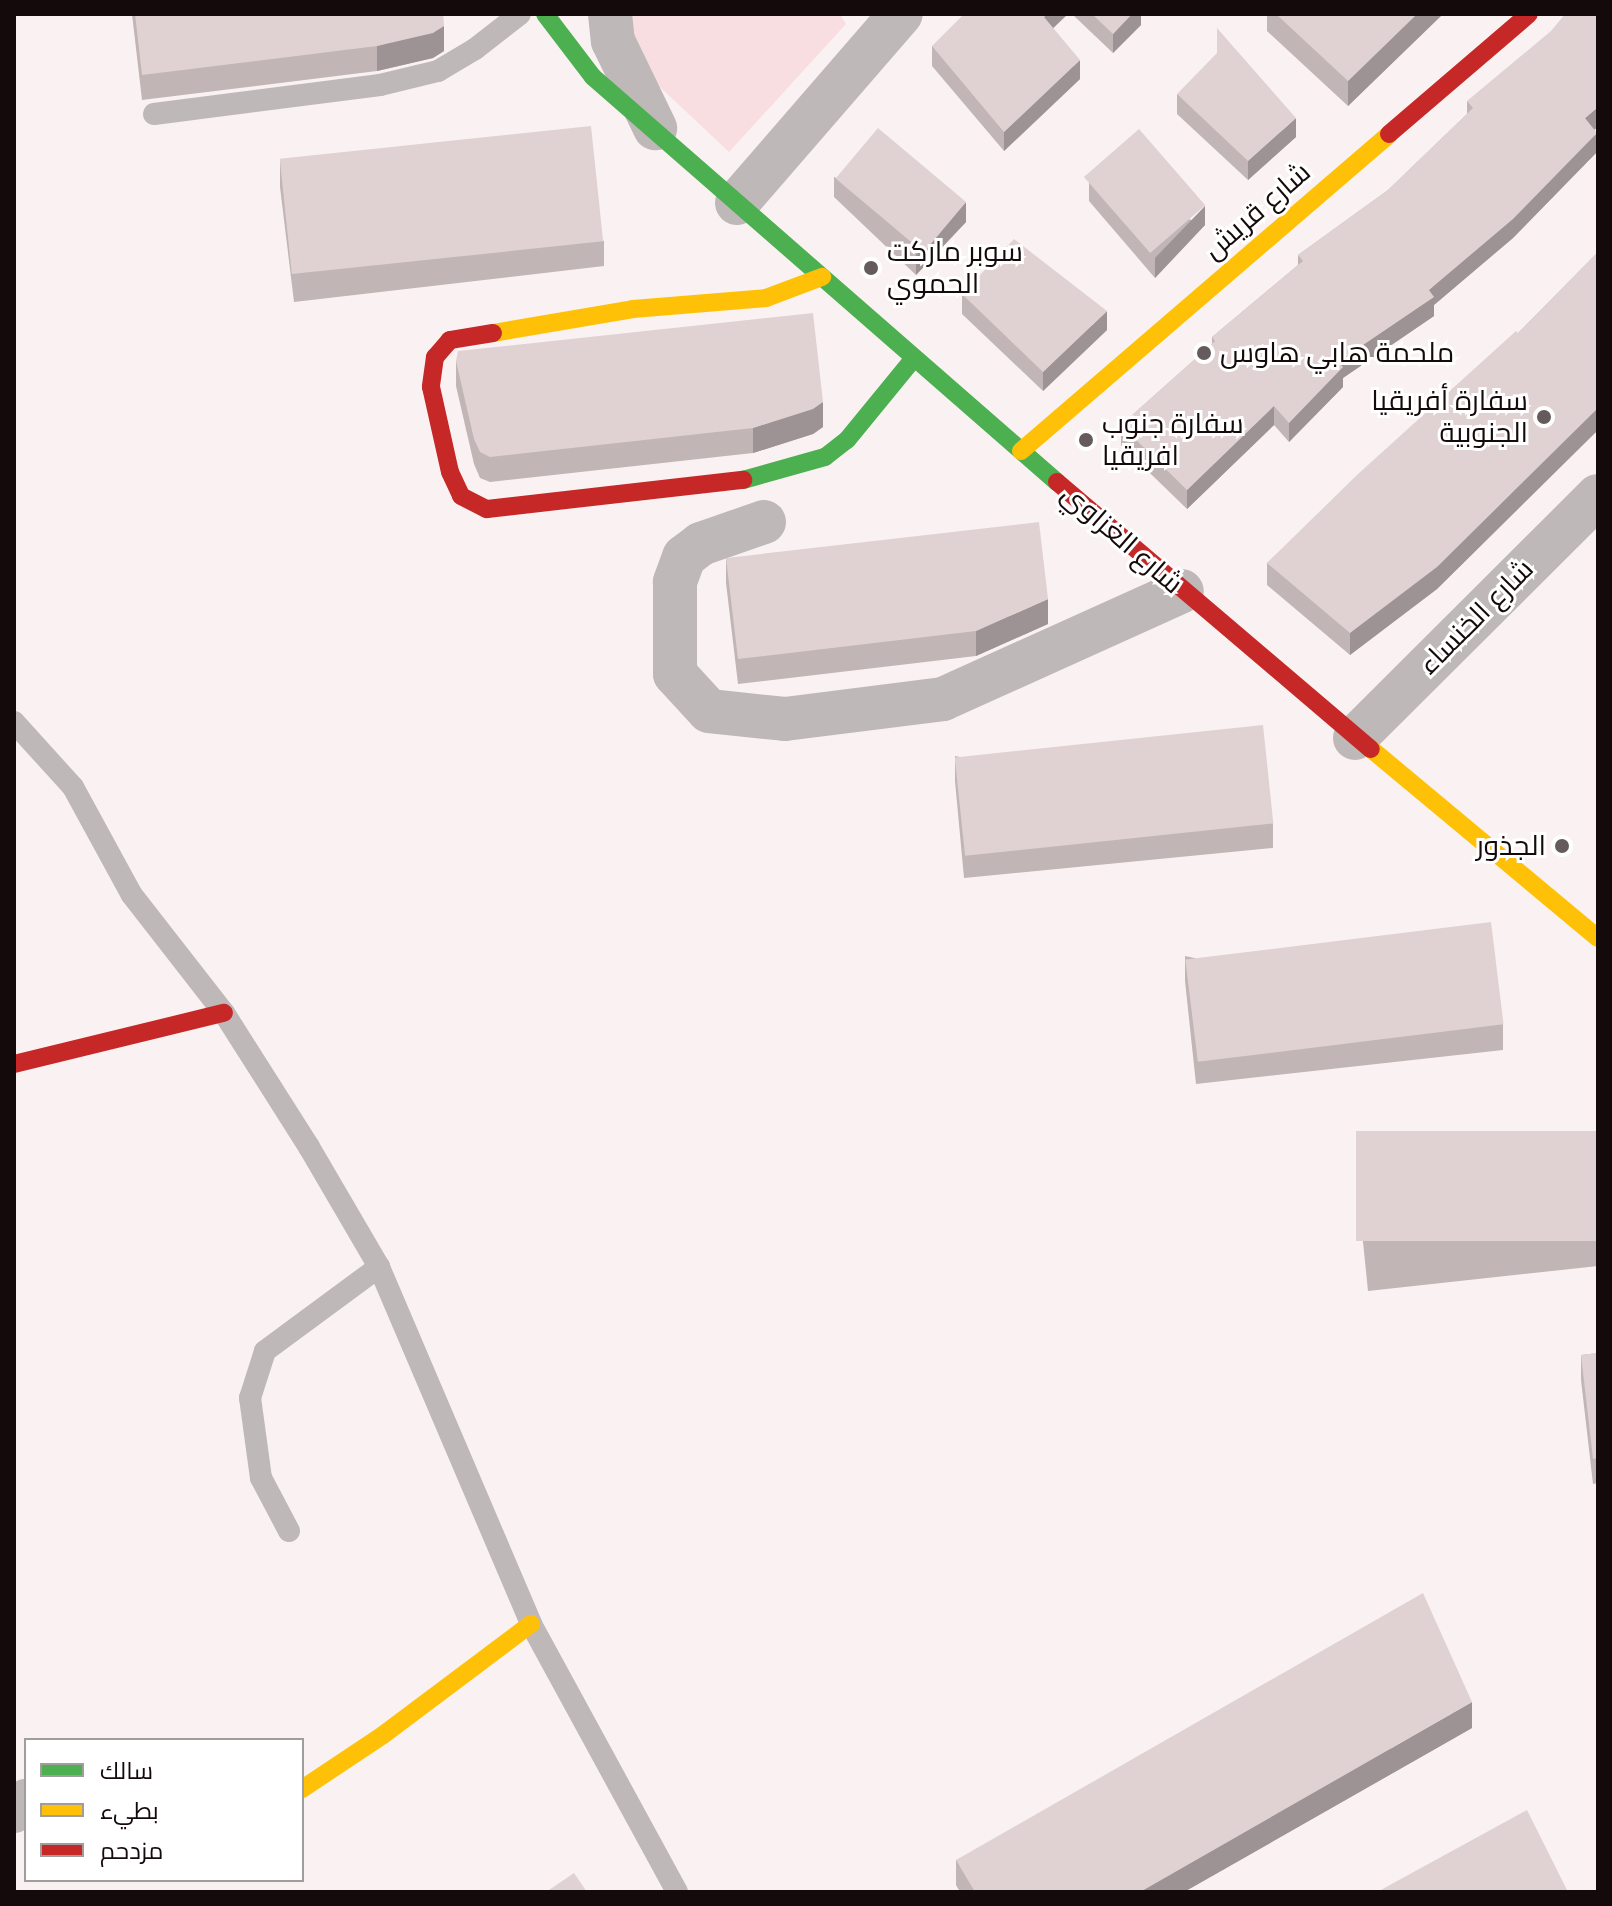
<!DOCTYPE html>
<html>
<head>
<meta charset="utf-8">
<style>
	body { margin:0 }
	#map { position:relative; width:1612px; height:1906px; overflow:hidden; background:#faf2f2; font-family:Karla,Cairo,sans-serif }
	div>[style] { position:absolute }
	.green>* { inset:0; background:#f8dee1 }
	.lane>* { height:22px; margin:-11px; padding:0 11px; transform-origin:11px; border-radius:11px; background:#beb8b9 }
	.street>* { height:44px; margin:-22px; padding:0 22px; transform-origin:22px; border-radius:22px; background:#beb8b9 }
	.fast>* { height:18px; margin:-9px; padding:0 9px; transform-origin:9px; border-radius:9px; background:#4caf50 }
	.slow>* { height:18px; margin:-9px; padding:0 9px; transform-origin:9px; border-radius:9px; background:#ffc107 }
	.jam>* { height:18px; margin:-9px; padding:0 9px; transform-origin:9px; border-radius:9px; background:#c62828 }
	.wall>* { inset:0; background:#c1b5b5 }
	.shaded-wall>* { inset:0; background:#9d9394 }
	.building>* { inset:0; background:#e0d2d3; transform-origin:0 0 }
	.dots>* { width:22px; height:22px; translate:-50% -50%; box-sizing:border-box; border:4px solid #fff; border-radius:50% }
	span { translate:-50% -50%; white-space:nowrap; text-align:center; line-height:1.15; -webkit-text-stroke:6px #fff; paint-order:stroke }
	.street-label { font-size:28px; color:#150a0b }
	.poi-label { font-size:28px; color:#150a0b }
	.left { translate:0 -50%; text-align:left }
	.right { translate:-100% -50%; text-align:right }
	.frame { position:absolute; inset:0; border:16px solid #150a0b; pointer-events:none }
	.legend { position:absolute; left:24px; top:1738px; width:280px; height:144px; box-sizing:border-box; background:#fff; border:2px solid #a19d9d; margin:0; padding:10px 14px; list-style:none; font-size:24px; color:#150a0b }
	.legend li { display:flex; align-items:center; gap:16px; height:40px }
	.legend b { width:40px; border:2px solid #a19d9d }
</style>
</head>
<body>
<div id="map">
	<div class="green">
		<i style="clip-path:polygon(628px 14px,840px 14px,846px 24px,729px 152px,645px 73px)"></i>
	</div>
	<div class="lane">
		<i style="left:154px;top:114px;width:228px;rotate:-7.3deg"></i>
		<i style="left:380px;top:85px;width:60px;rotate:-13.6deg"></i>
		<i style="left:438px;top:71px;width:43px;rotate:-30.7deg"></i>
		<i style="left:475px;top:49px;width:57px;rotate:-37.9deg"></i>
		<i style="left:14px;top:722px;width:88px;rotate:47.8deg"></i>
		<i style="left:73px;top:787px;width:123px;rotate:61.4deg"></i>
		<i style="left:132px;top:895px;width:150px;rotate:52.1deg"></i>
		<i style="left:224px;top:1013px;width:159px;rotate:57.6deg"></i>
		<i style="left:309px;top:1147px;width:139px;rotate:59.7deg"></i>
		<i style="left:379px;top:1267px;width:388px;rotate:66.9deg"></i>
		<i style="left:531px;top:1624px;width:305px;rotate:61.4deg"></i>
		<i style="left:289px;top:1531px;width:60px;rotate:-117.8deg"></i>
		<i style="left:261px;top:1478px;width:81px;rotate:-97.8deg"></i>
		<i style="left:250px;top:1398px;width:49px;rotate:-72.3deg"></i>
		<i style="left:265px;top:1351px;width:142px;rotate:-36.4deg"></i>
	</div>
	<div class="street">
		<i style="left:610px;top:14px;width:27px;rotate:84deg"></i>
		<i style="left:613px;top:41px;width:97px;rotate:64.2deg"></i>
		<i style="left:737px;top:203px;width:250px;rotate:-49.1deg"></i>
		<i style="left:764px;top:522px;width:67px;rotate:160.8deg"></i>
		<i style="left:701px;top:544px;width:21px;rotate:143deg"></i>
		<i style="left:684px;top:557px;width:27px;rotate:110deg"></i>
		<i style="left:675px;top:582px;width:92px;rotate:90deg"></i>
		<i style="left:675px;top:674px;width:50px;rotate:47.4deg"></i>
		<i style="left:709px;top:711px;width:76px;rotate:6deg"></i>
		<i style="left:785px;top:719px;width:159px;rotate:-7.2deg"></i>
		<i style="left:943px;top:699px;width:262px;rotate:-24.3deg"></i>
		<i style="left:1355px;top:738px;width:343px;rotate:-44.9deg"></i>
		<i style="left:14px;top:1811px;width:16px;rotate:-40deg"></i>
	</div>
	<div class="fast">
		<i style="left:545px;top:14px;width:79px;rotate:52.7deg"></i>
		<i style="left:593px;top:77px;width:616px;rotate:41.12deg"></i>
		<i style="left:743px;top:480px;width:85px;rotate:-15.7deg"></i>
		<i style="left:825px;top:457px;width:28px;rotate:-38deg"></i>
		<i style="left:847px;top:440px;width:106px;rotate:-50.7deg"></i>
	</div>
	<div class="slow">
		<i style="left:493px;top:333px;width:142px;rotate:-9.7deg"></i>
		<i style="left:633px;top:309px;width:133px;rotate:-4.7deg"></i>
		<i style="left:766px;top:298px;width:60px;rotate:-20.6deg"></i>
		<i style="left:1021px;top:451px;width:486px;rotate:-40.7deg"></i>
		<i style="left:1371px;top:749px;width:295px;rotate:39.8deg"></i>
		<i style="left:302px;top:1789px;width:97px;rotate:-33.7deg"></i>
		<i style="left:383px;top:1735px;width:185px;rotate:-36.9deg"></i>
	</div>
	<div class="jam">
		<i style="left:1389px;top:134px;width:184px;rotate:-40.6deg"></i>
		<i style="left:493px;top:333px;width:44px;rotate:170.8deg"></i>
		<i style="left:450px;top:340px;width:23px;rotate:131deg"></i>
		<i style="left:435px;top:357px;width:30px;rotate:98deg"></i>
		<i style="left:431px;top:387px;width:87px;rotate:77.4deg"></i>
		<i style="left:450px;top:472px;width:26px;rotate:65deg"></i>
		<i style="left:461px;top:496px;width:29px;rotate:27deg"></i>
		<i style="left:487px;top:509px;width:258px;rotate:-6.5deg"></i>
		<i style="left:1057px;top:482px;width:412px;rotate:40.4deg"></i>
		<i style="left:14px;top:1064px;width:216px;rotate:-13.7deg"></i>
	</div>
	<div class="wall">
		<i style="clip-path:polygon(132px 14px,443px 14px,444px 51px,433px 58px,377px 71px,142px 100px)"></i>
		<i style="clip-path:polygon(1072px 14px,1141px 14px,1141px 25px,1113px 53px)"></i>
		<i style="clip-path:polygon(1267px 14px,1443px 14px,1348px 106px,1267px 31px)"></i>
		<i style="clip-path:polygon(1053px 28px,1080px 79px,1004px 151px,932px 66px,932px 46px)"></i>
		<i style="clip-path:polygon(1177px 94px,1296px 137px,1248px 180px,1177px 114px)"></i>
		<i style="clip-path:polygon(1467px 101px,1594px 130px,1597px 152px,1513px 238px,1434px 305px,1434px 316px,1343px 378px,1343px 387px,1289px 442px,1274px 425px,1187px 509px,1121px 445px,1121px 425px,1212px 344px,1212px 337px,1298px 265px,1298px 255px,1388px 190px,1467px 114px)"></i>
		<i style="clip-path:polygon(280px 162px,604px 241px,604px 266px,294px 302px,280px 187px)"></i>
		<i style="clip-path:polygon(834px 177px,966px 222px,916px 275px,834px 197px)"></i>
		<i style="clip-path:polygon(1089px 182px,1205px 225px,1155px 278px,1089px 201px)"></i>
		<i style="clip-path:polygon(1598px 252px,1598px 430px,1437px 589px,1350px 655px,1267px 585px,1267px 563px,1518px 333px)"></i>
		<i style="clip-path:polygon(962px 294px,1107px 330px,1043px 391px,962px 314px)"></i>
		<i style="clip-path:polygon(456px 361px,823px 427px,813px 434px,753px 453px,490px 482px,480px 478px,474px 464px,456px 386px)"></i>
		<i style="clip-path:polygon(726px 558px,1048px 624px,976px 656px,738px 684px,726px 583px)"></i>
		<i style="clip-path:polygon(955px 756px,1273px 823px,1273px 848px,964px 878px,955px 781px)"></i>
		<i style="clip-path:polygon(1185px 956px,1503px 1024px,1503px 1050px,1196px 1084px,1185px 981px)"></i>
		<i style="clip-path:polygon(1598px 1131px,1598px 1266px,1368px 1291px,1357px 1182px,1357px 1157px)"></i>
		<i style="clip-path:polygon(1598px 1353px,1598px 1483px,1593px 1484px,1581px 1380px,1581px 1355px)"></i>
		<i style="clip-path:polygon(1472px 1728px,1184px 1892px,960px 1892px,956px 1885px,956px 1860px)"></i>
	</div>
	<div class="shaded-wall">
		<i style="clip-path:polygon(1047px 14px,1068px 14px,1044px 37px,1044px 17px)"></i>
		<i style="clip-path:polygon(1132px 14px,1141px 14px,1141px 25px,1113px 53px,1113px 34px)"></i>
		<i style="clip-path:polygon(1417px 14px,1443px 14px,1348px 106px,1348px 81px)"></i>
		<i style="clip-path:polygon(444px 26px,444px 51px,433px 58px,377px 71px,377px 46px)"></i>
		<i style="clip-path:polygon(1080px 60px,1080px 79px,1004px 151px,1004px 132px)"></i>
		<i style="clip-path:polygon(1598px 107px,1598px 127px,1585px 137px,1585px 118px)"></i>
		<i style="clip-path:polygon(1296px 118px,1296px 137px,1248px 180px,1248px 161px)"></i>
		<i style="clip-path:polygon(1597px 133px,1597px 152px,1513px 238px,1434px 305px,1434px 316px,1343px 378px,1343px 387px,1289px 442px,1289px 423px,1338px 362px,1429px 290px)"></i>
		<i style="clip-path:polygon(966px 202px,966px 222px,916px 275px,916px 255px)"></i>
		<i style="clip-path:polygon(1205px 206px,1205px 225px,1155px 278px,1155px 258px)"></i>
		<i style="clip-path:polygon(1107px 311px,1107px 330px,1043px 391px,1043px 372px)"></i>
		<i style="clip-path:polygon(823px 402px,823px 427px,813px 434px,753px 453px,753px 428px)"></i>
		<i style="clip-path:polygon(1274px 406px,1274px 425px,1187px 509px,1187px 490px)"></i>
		<i style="clip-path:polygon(1598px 408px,1598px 430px,1437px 589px,1350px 655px,1350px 633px)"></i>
		<i style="clip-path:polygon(1048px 599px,1048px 624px,976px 656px,976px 631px)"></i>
		<i style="clip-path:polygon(1472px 1702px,1472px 1728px,1184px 1892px,1140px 1892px)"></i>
	</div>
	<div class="building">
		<i style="clip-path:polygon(135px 14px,443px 14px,444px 26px,433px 33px,377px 46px,142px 75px)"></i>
		<i style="clip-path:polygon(964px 14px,1047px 14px,1044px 17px,1080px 60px,1004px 132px,932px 46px)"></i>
		<i style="clip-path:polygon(1092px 14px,1132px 14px,1113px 34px)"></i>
		<i style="clip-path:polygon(1276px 14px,1417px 14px,1348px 81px)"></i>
		<i style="clip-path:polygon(1565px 14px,1598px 14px,1598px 107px,1585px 118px,1597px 133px,1513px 219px,1429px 290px,1434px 297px,1338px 362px,1343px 367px,1289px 423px,1274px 406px,1187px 490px,1121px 425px,1215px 341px,1212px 337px,1303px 261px,1298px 255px,1388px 190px,1473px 108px,1467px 101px,1551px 31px)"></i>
		<i style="clip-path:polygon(1217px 28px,1296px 118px,1248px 161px,1177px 94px,1217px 53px)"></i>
		<i style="left:591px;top:126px;width:116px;height:313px;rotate:84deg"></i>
		<i style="left:878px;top:128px;width:115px;height:66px;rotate:40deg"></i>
		<i style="left:1139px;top:129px;width:101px;height:73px;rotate:49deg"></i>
		<i style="clip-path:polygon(1014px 239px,1107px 311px,1043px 372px,962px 294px)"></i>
		<i style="clip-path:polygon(1598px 252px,1598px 408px,1437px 567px,1350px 633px,1267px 563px,1358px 474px,1516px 331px,1518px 333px)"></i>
		<i style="clip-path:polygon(813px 313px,823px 402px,813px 409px,753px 428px,490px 457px,480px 452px,474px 439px,456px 361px,458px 351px)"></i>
		<i style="clip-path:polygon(1039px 522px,1048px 599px,976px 631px,738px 659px,726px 558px)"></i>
		<i style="left:1263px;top:725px;width:99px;height:310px;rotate:84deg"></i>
		<i style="left:1491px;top:922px;width:103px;height:308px;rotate:83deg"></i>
		<i style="left:1598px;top:1131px;width:110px;height:242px;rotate:90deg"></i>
		<i style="clip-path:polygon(1598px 1353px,1598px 1458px,1593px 1459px,1581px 1355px)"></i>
		<i style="clip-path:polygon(1423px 1593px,1472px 1702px,1140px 1892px,975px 1892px,956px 1860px)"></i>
		<i style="clip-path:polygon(1527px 1810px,1568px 1892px,1377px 1892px)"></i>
		<i style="clip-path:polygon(574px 1873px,587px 1892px,546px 1892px)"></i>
	</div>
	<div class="dots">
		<i style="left:871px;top:268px;background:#655b5c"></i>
		<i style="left:1204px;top:353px;background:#655b5c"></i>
		<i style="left:1544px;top:417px;background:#655b5c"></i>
		<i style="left:1086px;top:440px;background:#655b5c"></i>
		<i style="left:1562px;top:846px;background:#655b5c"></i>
	</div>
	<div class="street-label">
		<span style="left:1257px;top:211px;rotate:-41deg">شارع قريش</span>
		<span style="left:1122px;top:539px;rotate:41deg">شارع الغزاوي</span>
		<span style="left:1476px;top:617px;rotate:-45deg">شارع الخنساء</span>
	</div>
	<div class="poi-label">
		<span class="left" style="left:887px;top:268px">سوبر ماركت<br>الحموي</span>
		<span class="left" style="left:1220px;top:353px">ملحمة هابي هاوس</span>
		<span class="right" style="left:1528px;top:417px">سفارة أفريقيا<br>الجنوبية</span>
		<span class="left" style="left:1102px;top:440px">سفارة جنوب<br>افريقيا</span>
		<span class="right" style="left:1546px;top:846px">الجذور</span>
	</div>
	<div class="frame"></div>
	<ul class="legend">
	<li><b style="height:10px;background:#4caf50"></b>سالك</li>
	<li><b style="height:10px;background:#ffc107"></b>بطيء</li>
	<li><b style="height:10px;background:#c62828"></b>مزدحم</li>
	</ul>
</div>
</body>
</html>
